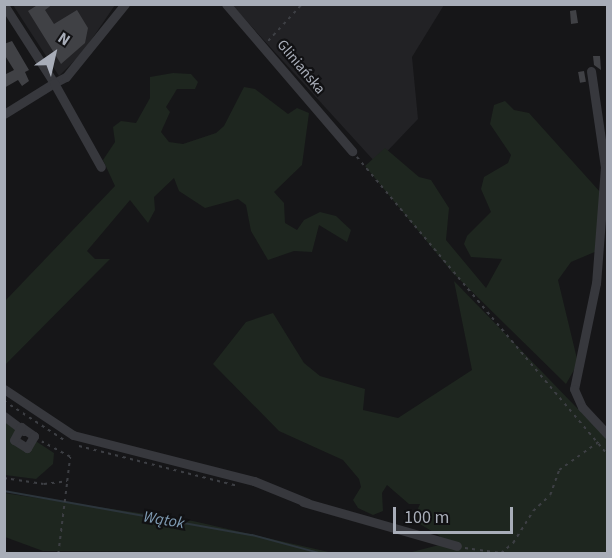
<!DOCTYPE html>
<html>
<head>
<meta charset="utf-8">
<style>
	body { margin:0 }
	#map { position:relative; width:612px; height:558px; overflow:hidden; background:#161618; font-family:"Source Sans 3",sans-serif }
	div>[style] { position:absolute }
	.built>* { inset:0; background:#222225 }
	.green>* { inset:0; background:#1e261f }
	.stream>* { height:2px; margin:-1px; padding:0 1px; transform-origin:1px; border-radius:1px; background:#2c353c }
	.building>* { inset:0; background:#404145; transform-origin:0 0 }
	.path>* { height:1.5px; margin-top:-0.75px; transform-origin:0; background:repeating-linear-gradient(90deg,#3d3f44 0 3px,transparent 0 7.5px) }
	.minor>* { height:9px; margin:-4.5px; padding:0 4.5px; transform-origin:4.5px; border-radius:4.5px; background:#37383d }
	span { translate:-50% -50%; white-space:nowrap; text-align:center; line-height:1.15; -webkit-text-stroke:4.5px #111113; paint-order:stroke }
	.street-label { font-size:15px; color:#a8adb8 }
	.water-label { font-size:16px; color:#7f9bb3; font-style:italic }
	.frame { position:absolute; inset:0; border:6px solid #a8adb8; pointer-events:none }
	.north { position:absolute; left:24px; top:24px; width:60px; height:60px; -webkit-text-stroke:4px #111113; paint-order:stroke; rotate:34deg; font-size:16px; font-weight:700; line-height:24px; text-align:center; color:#a8adb8 }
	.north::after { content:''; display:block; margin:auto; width:21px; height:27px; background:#a8adb8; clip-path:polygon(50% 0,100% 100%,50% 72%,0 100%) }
	.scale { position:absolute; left:393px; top:507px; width:120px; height:27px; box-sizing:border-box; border:3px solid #a8adb8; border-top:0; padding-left:8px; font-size:18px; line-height:21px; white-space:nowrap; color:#a8adb8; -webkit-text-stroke:4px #111113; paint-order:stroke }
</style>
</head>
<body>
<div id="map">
	<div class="built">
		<i style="clip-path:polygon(13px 5px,115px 5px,83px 52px,59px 76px)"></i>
		<i style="clip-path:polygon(232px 5px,444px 5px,412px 57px,418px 119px,376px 163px)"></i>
	</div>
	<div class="green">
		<i style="clip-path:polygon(173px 73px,191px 74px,198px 82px,195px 89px,177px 89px,166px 107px,170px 112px,161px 132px,169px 142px,183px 144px,216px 133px,224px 126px,244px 87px,255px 89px,288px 114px,297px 108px,309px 113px,302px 165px,274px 192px,284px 203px,285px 223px,297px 230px,304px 220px,320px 212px,336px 216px,351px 230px,347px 242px,319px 225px,312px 252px,294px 251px,268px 260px,251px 231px,246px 205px,238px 199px,205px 208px,179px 191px,174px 178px,154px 197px,155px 210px,148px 223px,130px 200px,87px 251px,95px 259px,110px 259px,5px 365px,5px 301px,115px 186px,103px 160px,115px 142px,113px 127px,121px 121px,136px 123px,150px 98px,150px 77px)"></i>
		<i style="clip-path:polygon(505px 101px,514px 110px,529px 113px,601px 193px,597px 251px,571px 262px,558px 280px,578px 363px,566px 384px,452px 272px,365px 166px,385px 148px,419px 177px,431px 180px,449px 208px,446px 240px,486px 288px,502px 259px,471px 257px,464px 244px,467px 236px,491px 212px,481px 189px,484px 177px,508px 163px,511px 155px,490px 124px,494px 105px)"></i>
		<i style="clip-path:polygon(454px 281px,607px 439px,607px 553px,408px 553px,439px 545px,440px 536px,413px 520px,420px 504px,409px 504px,387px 485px,382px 493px,383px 511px,373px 515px,358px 508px,353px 500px,361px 487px,359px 479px,343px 460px,279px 431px,213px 364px,246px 322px,273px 313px,304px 363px,320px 376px,365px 389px,363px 410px,398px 418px,472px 370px)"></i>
		<i style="clip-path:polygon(4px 420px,17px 431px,12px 440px,28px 449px,34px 440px,54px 453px,53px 464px,36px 479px,5px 475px)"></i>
		<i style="clip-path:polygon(4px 493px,193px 521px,333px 553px,43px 551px,5px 537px)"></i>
	</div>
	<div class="stream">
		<i style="left:4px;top:491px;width:252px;rotate:10.1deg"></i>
		<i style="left:252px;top:535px;width:73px;rotate:15deg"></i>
	</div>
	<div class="building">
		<i style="clip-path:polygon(39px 4px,53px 4px,45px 10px,54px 24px,77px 10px,88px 28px,85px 43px,61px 64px,28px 11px)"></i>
		<i style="clip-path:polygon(576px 10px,578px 23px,571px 24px,570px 11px)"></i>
		<i style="clip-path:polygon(12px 41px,29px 70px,25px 72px,29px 81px,22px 86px,18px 80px,4px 88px,4px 75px,14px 70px,4px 54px,4px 44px)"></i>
		<i style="clip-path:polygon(593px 56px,600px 56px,601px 70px,594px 65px)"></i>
		<i style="left:584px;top:71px;width:11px;height:6px;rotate:80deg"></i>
	</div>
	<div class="path">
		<i style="left:268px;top:41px;width:50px;rotate:-47.4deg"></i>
		<i style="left:357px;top:157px;width:390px;rotate:49.9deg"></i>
		<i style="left:4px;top:401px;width:72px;rotate:33deg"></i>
		<i style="left:79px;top:446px;width:164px;rotate:14.1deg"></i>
		<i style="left:4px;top:478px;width:40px;rotate:8.5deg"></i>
		<i style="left:44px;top:484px;width:23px;rotate:-7deg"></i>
		<i style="left:67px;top:481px;width:24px;rotate:-83deg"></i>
		<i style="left:70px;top:457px;width:32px;rotate:-152deg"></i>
		<i style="left:465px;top:548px;width:36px;rotate:8deg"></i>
		<i style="left:501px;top:553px;width:16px;rotate:-40deg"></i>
		<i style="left:513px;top:543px;width:38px;rotate:-58deg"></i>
		<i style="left:533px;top:511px;width:23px;rotate:-43deg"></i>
		<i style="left:550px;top:495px;width:27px;rotate:-70deg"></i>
		<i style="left:559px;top:470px;width:52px;rotate:-35.5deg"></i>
		<i style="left:58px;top:554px;width:73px;rotate:-82.9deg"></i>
	</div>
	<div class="minor">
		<i style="left:226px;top:4px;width:194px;rotate:49.4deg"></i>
		<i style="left:4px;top:5px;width:93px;rotate:57.3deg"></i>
		<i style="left:54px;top:83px;width:13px;rotate:-27deg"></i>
		<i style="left:66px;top:77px;width:94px;rotate:-51.1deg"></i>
		<i style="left:591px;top:71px;width:97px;rotate:81.7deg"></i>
		<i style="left:605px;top:167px;width:116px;rotate:94.4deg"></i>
		<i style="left:596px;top:283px;width:108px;rotate:101.7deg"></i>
		<i style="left:574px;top:389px;width:20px;rotate:66deg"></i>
		<i style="left:582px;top:407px;width:38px;rotate:47deg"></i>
		<i style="left:4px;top:114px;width:59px;rotate:-31.8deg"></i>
		<i style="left:54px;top:83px;width:96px;rotate:60.8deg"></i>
		<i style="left:4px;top:389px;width:83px;rotate:33.7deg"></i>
		<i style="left:73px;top:435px;width:187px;rotate:14.3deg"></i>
		<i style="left:254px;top:481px;width:58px;rotate:22.2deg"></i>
		<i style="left:4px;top:416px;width:25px;rotate:37deg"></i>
		<i style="left:21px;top:427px;width:16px;rotate:35deg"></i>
		<i style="left:34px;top:436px;width:14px;rotate:120deg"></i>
		<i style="left:27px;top:448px;width:15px;rotate:-148deg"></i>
		<i style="left:14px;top:440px;width:15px;rotate:-62deg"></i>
		<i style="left:303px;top:502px;width:160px;rotate:15.9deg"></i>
	</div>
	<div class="street-label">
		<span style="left:301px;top:67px;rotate:50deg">Gliniańska</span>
	</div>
	<div class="water-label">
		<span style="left:164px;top:520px;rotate:10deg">Wątok</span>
	</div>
	<div class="frame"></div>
	<div class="north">N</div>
	<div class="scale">100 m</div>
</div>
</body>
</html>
